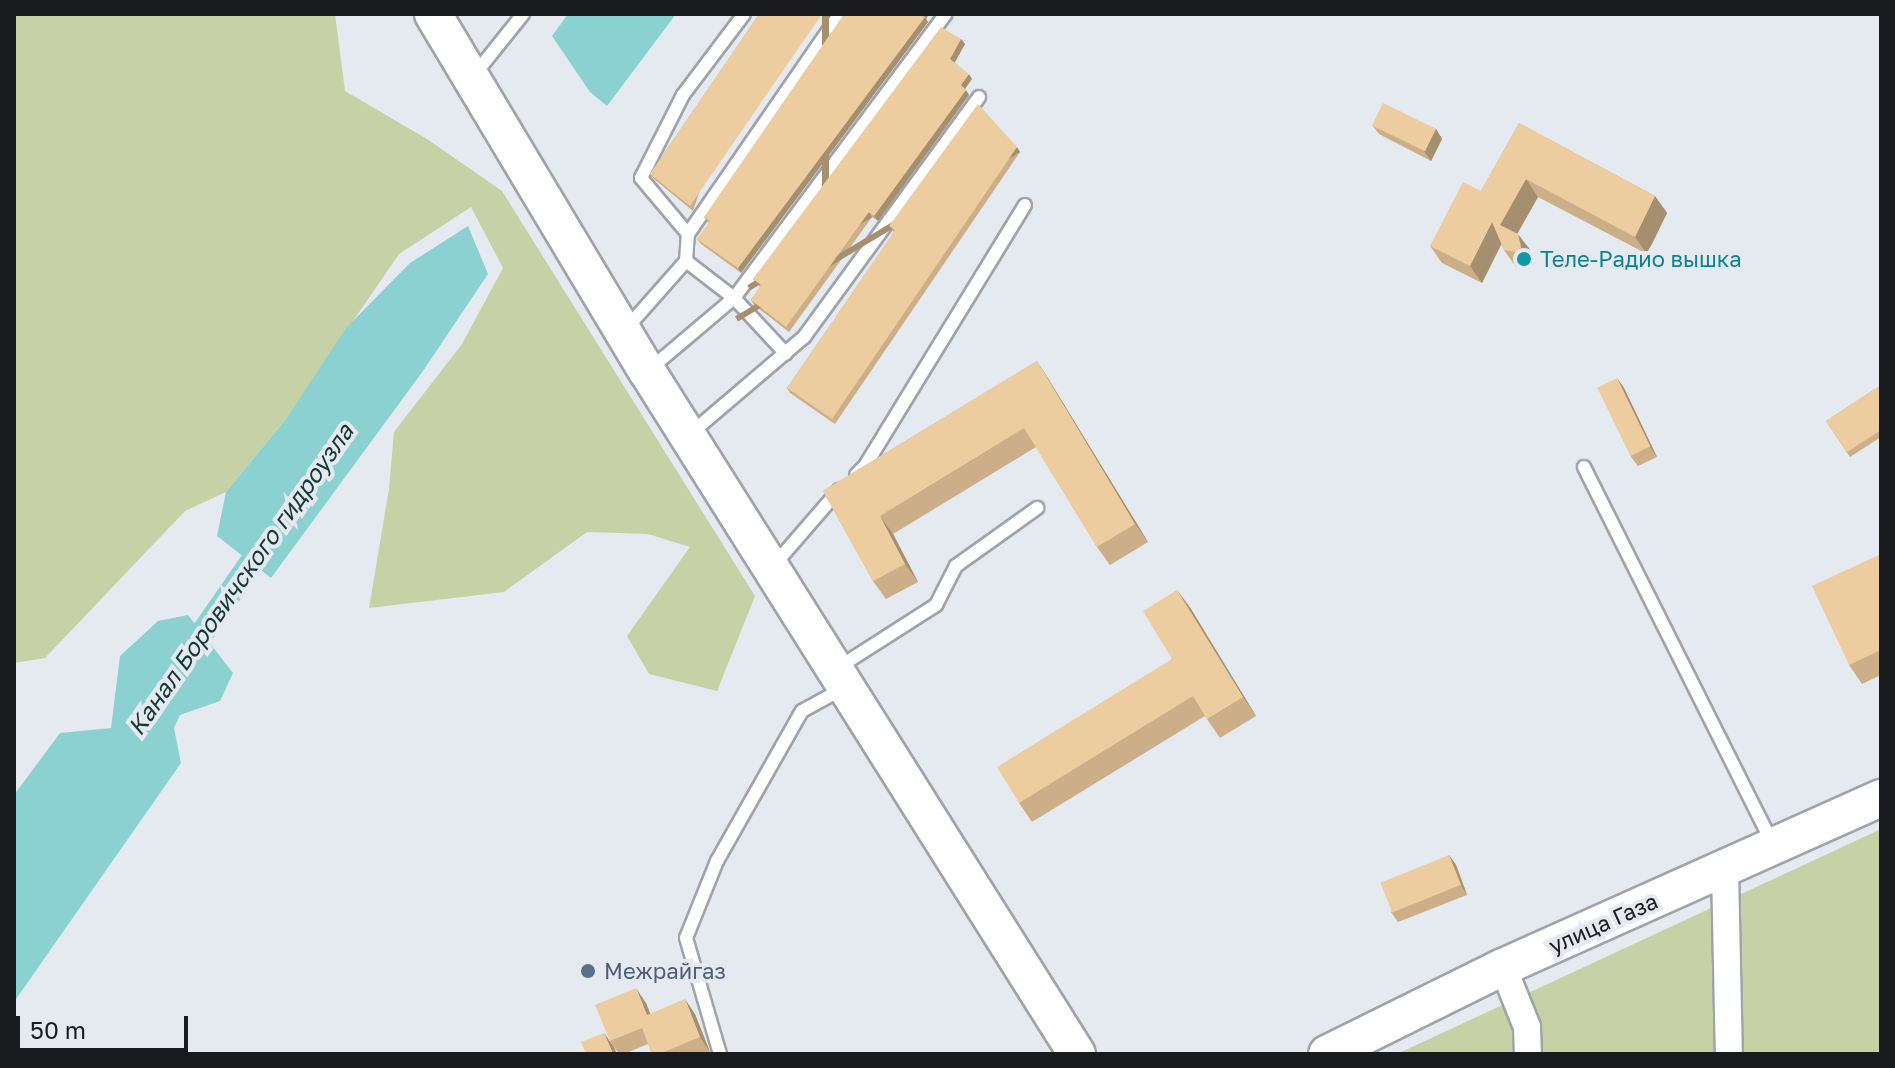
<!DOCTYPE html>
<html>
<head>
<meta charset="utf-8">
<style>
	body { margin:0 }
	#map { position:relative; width:1895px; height:1068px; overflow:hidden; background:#e5e9f0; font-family:"Golos Text",sans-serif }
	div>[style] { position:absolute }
	.green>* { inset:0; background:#c6d1a5 }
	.water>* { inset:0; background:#8cd1d2 }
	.canal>* { height:24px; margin:-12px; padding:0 12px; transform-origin:12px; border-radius:12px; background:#8cd1d2 }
	.roads { filter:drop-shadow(2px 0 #9fa3aa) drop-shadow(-2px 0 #9fa3aa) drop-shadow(0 2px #9fa3aa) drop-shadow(0 -2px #9fa3aa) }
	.lane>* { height:12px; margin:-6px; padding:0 6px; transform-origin:6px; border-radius:6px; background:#fff }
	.street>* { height:26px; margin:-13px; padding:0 13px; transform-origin:13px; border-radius:13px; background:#fff }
	.secondary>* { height:36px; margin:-18px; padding:0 18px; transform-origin:18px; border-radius:18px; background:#fff }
	.wall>* { inset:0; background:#ccaf89 }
	.shaded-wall>* { inset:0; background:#a68f6f; transform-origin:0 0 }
	.building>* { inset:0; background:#edcc9f; transform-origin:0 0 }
	.dots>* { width:22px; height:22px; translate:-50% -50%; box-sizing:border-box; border:4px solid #e5e9f0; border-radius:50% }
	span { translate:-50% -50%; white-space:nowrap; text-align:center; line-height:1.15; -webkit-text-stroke:8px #e5e9f0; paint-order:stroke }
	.culture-label { font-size:22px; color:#0d838f }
	.left { translate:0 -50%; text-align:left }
	.street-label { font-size:22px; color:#1a1b1e }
	.service-label { font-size:22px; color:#4e5e75 }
	.water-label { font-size:24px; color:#153838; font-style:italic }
	.frame { position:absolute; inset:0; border:16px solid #1a1b1e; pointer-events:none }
	.scale { position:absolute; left:16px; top:1016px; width:172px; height:36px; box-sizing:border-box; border:4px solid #1a1b1e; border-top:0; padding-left:10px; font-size:24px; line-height:28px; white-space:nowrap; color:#1a1b1e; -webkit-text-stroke:6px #e5e9f0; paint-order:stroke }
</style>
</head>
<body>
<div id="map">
	<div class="green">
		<i style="clip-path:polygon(14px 14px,335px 14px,345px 91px,427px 139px,502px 191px,755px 596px,717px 691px,649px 674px,627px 636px,690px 547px,648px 534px,587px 532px,504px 592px,369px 608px,389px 489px,394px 432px,462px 344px,503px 268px,471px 207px,399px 254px,286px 419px,226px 492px,185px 511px,45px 658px,14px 663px)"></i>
		<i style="clip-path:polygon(1881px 829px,1881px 1054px,1397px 1054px)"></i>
	</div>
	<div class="water">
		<i style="clip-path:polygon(568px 14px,676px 14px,607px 106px,590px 92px,552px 36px)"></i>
		<i style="clip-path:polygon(468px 226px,488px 274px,423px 371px,271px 578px,217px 536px,226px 492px,286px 419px,346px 328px,410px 263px)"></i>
		<i style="clip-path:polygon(188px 615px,233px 673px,220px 701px,180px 715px,174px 728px,181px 763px,14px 1002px,14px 795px,60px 733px,111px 728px,120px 656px,158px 621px)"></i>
	</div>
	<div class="canal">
		<i style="left:185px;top:658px;width:147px;rotate:-55.2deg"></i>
	</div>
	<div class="roads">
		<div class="lane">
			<i style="left:475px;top:74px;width:77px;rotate:-51.3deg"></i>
			<i style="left:688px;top:234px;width:267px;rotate:-55.4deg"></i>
			<i style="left:686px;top:261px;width:61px;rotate:37.6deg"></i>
			<i style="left:734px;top:298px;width:76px;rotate:47.1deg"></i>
			<i style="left:625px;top:330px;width:92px;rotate:-48.5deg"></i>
			<i style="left:686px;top:261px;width:27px;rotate:-86deg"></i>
			<i style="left:688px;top:234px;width:73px;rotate:-130deg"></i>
			<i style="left:641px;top:178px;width:93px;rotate:-63.2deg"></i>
			<i style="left:683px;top:95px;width:101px;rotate:-53deg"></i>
			<i style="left:650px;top:369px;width:110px;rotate:-40.2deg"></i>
			<i style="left:734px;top:298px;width:354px;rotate:-53.3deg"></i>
			<i style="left:690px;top:434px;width:150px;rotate:-40.4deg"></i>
			<i style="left:804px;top:337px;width:297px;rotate:-53.9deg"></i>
			<i style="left:1584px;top:467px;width:422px;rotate:63.4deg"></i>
			<i style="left:856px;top:475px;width:13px;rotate:-45deg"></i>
			<i style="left:865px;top:466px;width:306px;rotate:-58.5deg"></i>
			<i style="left:775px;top:564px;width:98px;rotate:-49.1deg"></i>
			<i style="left:836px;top:669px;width:119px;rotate:-32.6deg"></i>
			<i style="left:936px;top:605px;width:44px;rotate:-62.9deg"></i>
			<i style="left:956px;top:566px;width:100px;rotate:-35.6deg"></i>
			<i style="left:720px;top:1054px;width:121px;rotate:-106.3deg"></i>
			<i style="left:686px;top:938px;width:83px;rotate:-68.1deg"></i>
			<i style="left:717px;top:861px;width:172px;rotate:-60.5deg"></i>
			<i style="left:802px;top:711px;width:48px;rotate:-28.7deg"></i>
		</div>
		<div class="street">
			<i style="left:1725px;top:869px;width:185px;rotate:88.8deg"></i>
			<i style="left:1503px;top:967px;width:65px;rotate:68.2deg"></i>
			<i style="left:1527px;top:1027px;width:27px;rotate:88deg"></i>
		</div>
		<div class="secondary">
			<i style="left:433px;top:14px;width:416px;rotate:59.1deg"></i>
			<i style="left:647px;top:371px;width:807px;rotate:57.81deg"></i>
			<i style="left:1327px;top:1054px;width:196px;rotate:-26.3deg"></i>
			<i style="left:1503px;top:967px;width:414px;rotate:-24.1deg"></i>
		</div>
	</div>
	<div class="wall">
		<i style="clip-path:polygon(759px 14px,693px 211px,654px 179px,650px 174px)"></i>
		<i style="clip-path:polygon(926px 19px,928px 22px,741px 273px,701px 244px,697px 239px,709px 223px,704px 217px)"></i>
		<i style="clip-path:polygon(961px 39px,965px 44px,954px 62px,972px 79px,965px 89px,969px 95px,878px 221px,872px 217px,789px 332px,754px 305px,751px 300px,760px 287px,753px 279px)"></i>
		<i style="clip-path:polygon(1519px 123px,1655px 196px,1667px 213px,1647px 254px,1538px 197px,1517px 234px,1531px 251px,1533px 264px,1528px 269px,1516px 267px,1504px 250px,1501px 244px,1482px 283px,1442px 263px,1430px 246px,1481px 191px)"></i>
		<i style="clip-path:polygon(1372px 125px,1436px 129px,1442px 139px,1431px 161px,1379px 134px)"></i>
		<i style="clip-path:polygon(1020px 152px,835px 424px,790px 393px,787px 388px,894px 232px,889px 226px)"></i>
		<i style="clip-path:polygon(1037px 361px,1049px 380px,1148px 542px,1110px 565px,1097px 547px,1036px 447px,893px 534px,918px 582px,886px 599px,873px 581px,823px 491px)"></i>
		<i style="clip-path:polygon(1617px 378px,1624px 388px,1657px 457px,1638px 466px,1631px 457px)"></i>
		<i style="clip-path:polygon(1881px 385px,1881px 437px,1850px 457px,1826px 421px)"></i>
		<i style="clip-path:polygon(1881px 554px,1881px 675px,1862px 684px,1849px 665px)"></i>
		<i style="clip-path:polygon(1177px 590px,1191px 609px,1256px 716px,1220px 738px,1205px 716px,1032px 822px,1019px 803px,1172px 659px)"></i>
		<i style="clip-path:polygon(1449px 855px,1456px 865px,1467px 895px,1398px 922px,1391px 912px)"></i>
		<i style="clip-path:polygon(646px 1003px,650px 1014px,695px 1014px,710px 1052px,705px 1054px,652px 1054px,648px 1044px,624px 1054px,619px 1054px,610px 1041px)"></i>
	</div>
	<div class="shaded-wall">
		<i style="left:822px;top:14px;width:7px;height:233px"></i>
		<i style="clip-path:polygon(922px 14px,929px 14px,926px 19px,928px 22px,741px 273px,738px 268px)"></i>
		<i style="clip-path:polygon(961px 39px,965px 44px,954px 64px,950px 59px)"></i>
		<i style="clip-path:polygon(969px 74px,972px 79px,964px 90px,961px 85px)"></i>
		<i style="clip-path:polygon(966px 90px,969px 95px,878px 221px,874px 216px)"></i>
		<i style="clip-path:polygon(1436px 129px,1442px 139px,1431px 161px,1424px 151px)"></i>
		<i style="left:1017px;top:147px;width:6px;height:329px;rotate:59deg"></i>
		<i style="clip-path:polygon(1526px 179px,1538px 197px,1512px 243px,1500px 225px)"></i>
		<i style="clip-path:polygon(1655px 196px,1667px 213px,1647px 254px,1635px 237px)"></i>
		<i style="left:869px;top:212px;width:6px;height:142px;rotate:59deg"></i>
		<i style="clip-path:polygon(1492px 222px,1504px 239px,1482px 283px,1470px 266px)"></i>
		<i style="clip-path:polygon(1518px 234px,1531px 251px,1533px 264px,1521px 247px)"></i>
		<i style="clip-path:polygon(1037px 361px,1049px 380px,1148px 542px,1135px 524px)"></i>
		<i style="clip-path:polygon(1617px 378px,1624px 388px,1657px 457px,1650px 447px)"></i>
		<i style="clip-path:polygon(880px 516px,893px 534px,918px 582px,905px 564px)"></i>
		<i style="clip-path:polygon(1177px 590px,1191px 609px,1256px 716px,1243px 697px)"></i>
		<i style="clip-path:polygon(1449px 855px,1456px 865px,1467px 895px,1461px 885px)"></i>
		<i style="clip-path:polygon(636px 988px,646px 1003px,657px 1030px,647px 1015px)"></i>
		<i style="clip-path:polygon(685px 999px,695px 1014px,710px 1052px,700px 1037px)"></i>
		<i style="clip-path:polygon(604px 1033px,614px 1047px,617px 1054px,613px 1054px)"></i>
	</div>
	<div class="building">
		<i style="clip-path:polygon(759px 14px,822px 14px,690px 206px,650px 174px)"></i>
		<i style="clip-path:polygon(844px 14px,922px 14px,921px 15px,925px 17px,738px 268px,697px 239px,710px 221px,704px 217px)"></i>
		<i style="clip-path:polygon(941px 27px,961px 39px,950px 59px,969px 74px,961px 85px,966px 90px,874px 216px,869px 212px,786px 327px,751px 300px,761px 285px,753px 279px)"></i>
		<i style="left:1383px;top:103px;width:59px;height:25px;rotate:26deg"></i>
		<i style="clip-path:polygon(978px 104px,1017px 147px,832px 419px,787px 388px,895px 230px,889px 226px)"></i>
		<i style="clip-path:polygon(1519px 123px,1655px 196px,1635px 237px,1526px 179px,1500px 225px,1518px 234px,1521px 247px,1516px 252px,1504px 250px,1492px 222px,1470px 266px,1430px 246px,1463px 182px,1481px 191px)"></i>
		<i style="clip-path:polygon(1037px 361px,1135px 524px,1097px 547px,1024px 428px,880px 516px,905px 564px,873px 581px,823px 491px)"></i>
		<i style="left:1617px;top:378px;width:76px;height:22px;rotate:64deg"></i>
		<i style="clip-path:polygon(1881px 385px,1881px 430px,1847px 452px,1826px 421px)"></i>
		<i style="clip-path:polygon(1881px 554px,1881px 650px,1849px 665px,1812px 586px)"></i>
		<i style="clip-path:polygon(1177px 590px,1243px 697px,1207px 719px,1193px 696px,1019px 803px,997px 767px,1172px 659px,1143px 611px)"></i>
		<i style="left:1449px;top:855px;width:32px;height:74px;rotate:68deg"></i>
		<i style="clip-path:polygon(636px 988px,647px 1015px,685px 999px,700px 1037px,659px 1054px,652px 1054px,642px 1028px,610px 1041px,595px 1005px)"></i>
		<i style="clip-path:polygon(604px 1033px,613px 1054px,586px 1054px,581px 1042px)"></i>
	</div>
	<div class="dots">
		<i style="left:1524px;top:259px;background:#0f9aa8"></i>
		<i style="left:588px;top:971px;background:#5c6f8a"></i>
	</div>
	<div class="culture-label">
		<span class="left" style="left:1540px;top:259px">Теле-Радио вышка</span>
	</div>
	<div class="street-label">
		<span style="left:1603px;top:923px;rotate:-24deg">улица Газа</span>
	</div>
	<div class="service-label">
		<span class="left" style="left:604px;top:971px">Межрайгаз</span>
	</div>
	<div class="water-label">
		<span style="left:240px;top:579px;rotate:-55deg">Канал Боровичского гидроузла</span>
	</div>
	<div class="frame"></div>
	<div class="scale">50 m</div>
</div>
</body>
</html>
